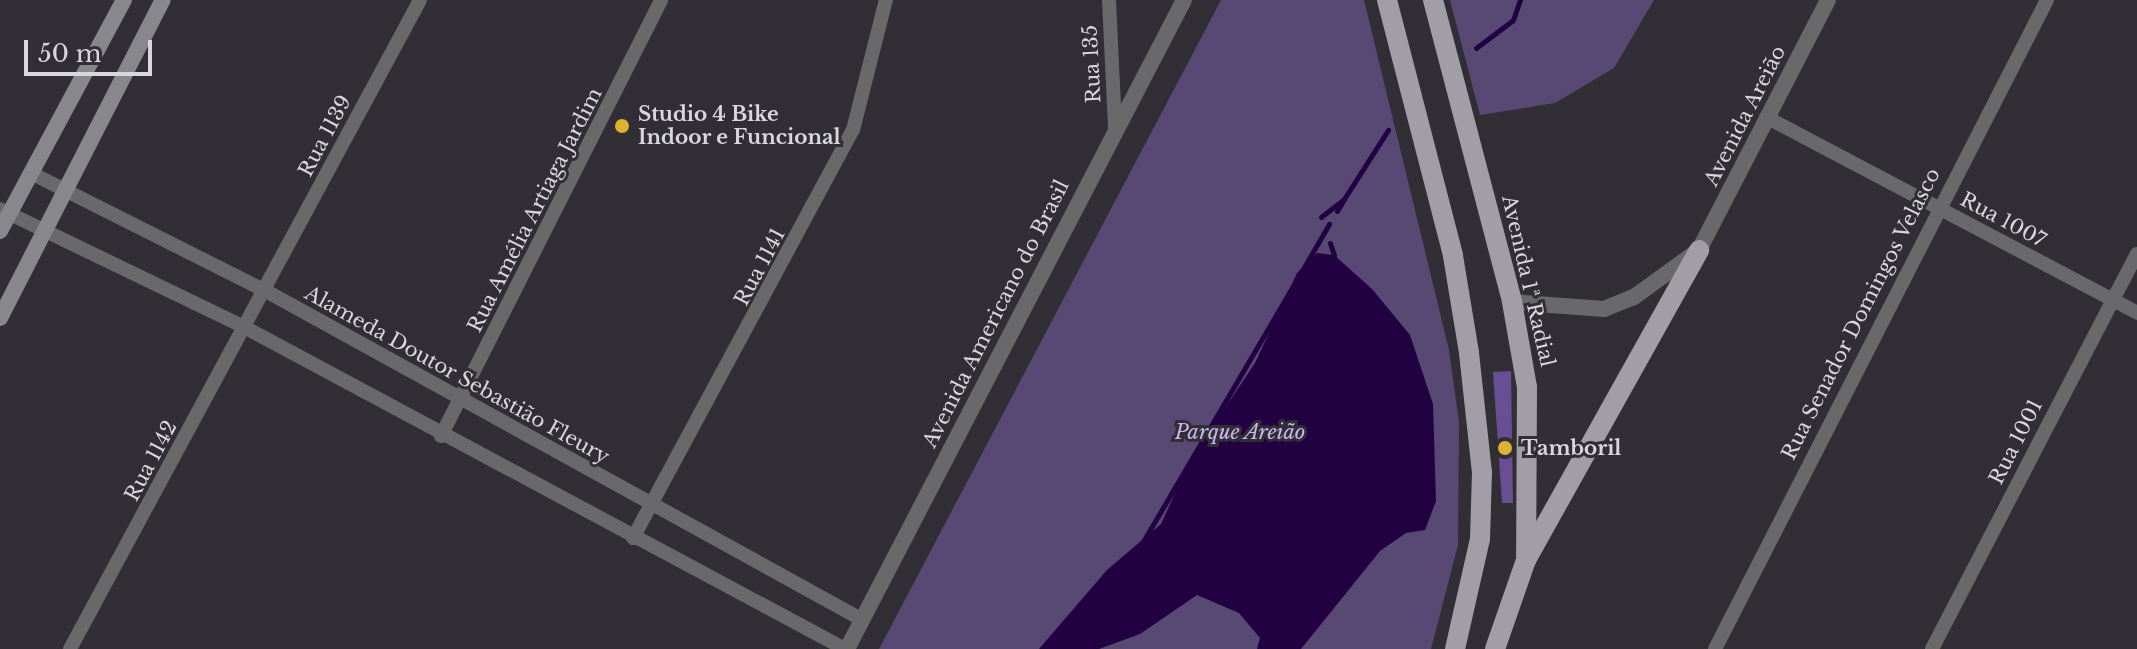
<!DOCTYPE html>
<html>
<head>
<meta charset="utf-8">
<style>
	body { margin:0 }
	#map { position:relative; width:2137px; height:649px; overflow:hidden; background:#312f35; font-family:"Libre Baskerville",serif }
	div>[style] { position:absolute }
	.green>* { inset:0; background:#574874 }
	.water>* { inset:0; background:#220142 }
	.stream>* { height:5px; margin:-2.5px; padding:0 2.5px; transform-origin:2.5px; border-radius:2.5px; background:#220142 }
	.building>* { inset:0; background:#684e93 }
	.minor>* { height:14px; margin:-7px; padding:0 7px; transform-origin:7px; border-radius:7px; background:#69686b }
	.tertiary>* { height:16px; margin:-8px; padding:0 8px; transform-origin:8px; border-radius:8px; background:#69686b }
	.secondary>* { height:16px; margin:-8px; padding:0 8px; transform-origin:8px; border-radius:8px; background:#88878c }
	.primary>* { height:20px; margin:-10px; padding:0 10px; transform-origin:10px; border-radius:10px; background:#a19fa5 }
	.dots>* { width:22px; height:22px; translate:-50% -50%; box-sizing:border-box; border:4px solid #312f35; border-radius:50% }
	span { translate:-50% -50%; white-space:nowrap; text-align:center; line-height:1.15; -webkit-text-stroke:6px #312f35; paint-order:stroke }
	.street-label { font-size:20px; color:#d8d7db }
	.poi-label { font-size:20px; color:#d8d7db; font-weight:700 }
	.left { translate:0 -50%; text-align:left }
	.park-label { font-size:20px; color:#c9b6f1; font-style:italic }
	.scale { position:absolute; left:24px; top:40px; width:128px; height:36px; box-sizing:border-box; border:4px solid #d8d7db; border-top:0; padding-left:10px; font-size:24px; line-height:28px; white-space:nowrap; color:#d8d7db; -webkit-text-stroke:6px #312f35; paint-order:stroke }
</style>
</head>
<body>
<div id="map">
	<div class="green">
		<i style="clip-path:polygon(1221px 0,1364px 0,1449px 350px,1459px 422px,1458px 545px,1431px 649px,879px 649px)"></i>
		<i style="clip-path:polygon(1450px 0,1654px 0,1614px 68px,1555px 103px,1480px 115px)"></i>
	</div>
	<div class="water">
		<i style="clip-path:polygon(1317px 253px,1334px 255px,1372px 289px,1410px 335px,1433px 404px,1436px 501px,1425px 530px,1406px 533px,1380px 551px,1301px 649px,1257px 649px,1260px 638px,1239px 613px,1197px 595px,1140px 634px,1099px 649px,1039px 649px,1107px 570px,1161px 524px,1190px 460px,1255px 363px,1297px 273px)"></i>
	</div>
	<div class="stream">
		<i style="left:1476px;top:48px;width:46px;rotate:-37.1deg"></i>
		<i style="left:1513px;top:20px;width:21px;rotate:-71deg"></i>
		<i style="left:1337px;top:211px;width:14px;rotate:-60deg"></i>
		<i style="left:1321px;top:217px;width:29px;rotate:-38deg"></i>
		<i style="left:1344px;top:199px;width:82px;rotate:-57.5deg"></i>
		<i style="left:1330px;top:243px;width:13px;rotate:72deg"></i>
		<i style="left:1303px;top:269px;width:52px;rotate:-60deg"></i>
		<i style="left:1141px;top:545px;width:298px;rotate:-59.6deg"></i>
	</div>
	<div class="building">
		<i style="clip-path:polygon(1511px 371px,1513px 503px,1502px 503px,1493px 372px)"></i>
	</div>
	<div class="minor">
		<i style="left:1109px;top:0;width:127px;rotate:87.3deg"></i>
		<i style="left:1766px;top:117px;width:420px;rotate:27.8deg"></i>
		<i style="left:31px;top:173px;width:263px;rotate:26.7deg"></i>
		<i style="left:266px;top:291px;width:679px;rotate:28.87deg"></i>
		<i style="left:0;top:209px;width:273px;rotate:25.8deg"></i>
		<i style="left:246px;top:328px;width:680px;rotate:28.19deg"></i>
		<i style="left:441px;top:436px;width:488px;rotate:-63.2deg"></i>
		<i style="left:633px;top:538px;width:464px;rotate:-61.7deg"></i>
		<i style="left:853px;top:130px;width:134px;rotate:-75.8deg"></i>
		<i style="left:70px;top:649px;width:737px;rotate:-61.66deg"></i>
		<i style="left:1715px;top:649px;width:729px;rotate:-62.91deg"></i>
		<i style="left:1932px;top:649px;width:445px;rotate:-62.6deg"></i>
	</div>
	<div class="tertiary">
		<i style="left:1512px;top:302px;width:92px;rotate:4.4deg"></i>
		<i style="left:1604px;top:309px;width:32px;rotate:-22deg"></i>
		<i style="left:1634px;top:297px;width:80px;rotate:-35.9deg"></i>
		<i style="left:1699px;top:250px;width:281px;rotate:-62.7deg"></i>
		<i style="left:847px;top:649px;width:731px;rotate:-62.56deg"></i>
	</div>
	<div class="secondary">
		<i style="left:0;top:231px;width:262px;rotate:-61.8deg"></i>
		<i style="left:0;top:318px;width:357px;rotate:-62.9deg"></i>
	</div>
	<div class="primary">
		<i style="left:1387px;top:0;width:264px;rotate:75.5deg"></i>
		<i style="left:1453px;top:256px;width:98px;rotate:80.6deg"></i>
		<i style="left:1469px;top:353px;width:120px;rotate:83.8deg"></i>
		<i style="left:1482px;top:472px;width:67px;rotate:91.7deg"></i>
		<i style="left:1480px;top:539px;width:113px;rotate:102.8deg"></i>
		<i style="left:1433px;top:0;width:312px;rotate:75.3deg"></i>
		<i style="left:1512px;top:302px;width:86px;rotate:80deg"></i>
		<i style="left:1527px;top:387px;width:173px;rotate:90.3deg"></i>
		<i style="left:1526px;top:560px;width:94px;rotate:109.2deg"></i>
		<i style="left:1526px;top:560px;width:355px;rotate:-60.8deg"></i>
	</div>
	<div class="dots">
		<i style="left:622px;top:126px;background:#dcb233"></i>
		<i style="left:1505px;top:448px;background:#dcb233"></i>
	</div>
	<div class="street-label">
		<span style="left:1092px;top:64px;rotate:-93deg">Rua 135</span>
		<span style="left:1745px;top:116px;rotate:-63deg">Avenida Areião</span>
		<span style="left:325px;top:136px;rotate:-62deg">Rua 1139</span>
		<span style="left:535px;top:210px;rotate:-63deg">Rua Amélia Artiaga Jardim</span>
		<span style="left:2003px;top:220px;rotate:28deg">Rua 1007</span>
		<span style="left:760px;top:267px;rotate:-62deg">Rua 1141</span>
		<span style="left:1528px;top:281px;rotate:77deg">Avenida 1ª Radial</span>
		<span style="left:996px;top:314px;rotate:-63deg">Avenida Americano do Brasil</span>
		<span style="left:1861px;top:314px;rotate:-63deg">Rua Senador Domingos Velasco</span>
		<span style="left:457px;top:375px;rotate:29deg">Alameda Doutor Sebastião Fleury</span>
		<span style="left:2016px;top:442px;rotate:-63deg">Rua 1001</span>
		<span style="left:151px;top:461px;rotate:-62deg">Rua 1142</span>
	</div>
	<div class="poi-label">
		<span class="left" style="left:638px;top:126px">Studio 4 Bike<br>Indoor e Funcional</span>
		<span class="left" style="left:1521px;top:448px">Tamboril</span>
	</div>
	<div class="park-label">
		<span style="left:1240px;top:432px">Parque Areião</span>
	</div>
	<div class="scale">50 m</div>
</div>
</body>
</html>
